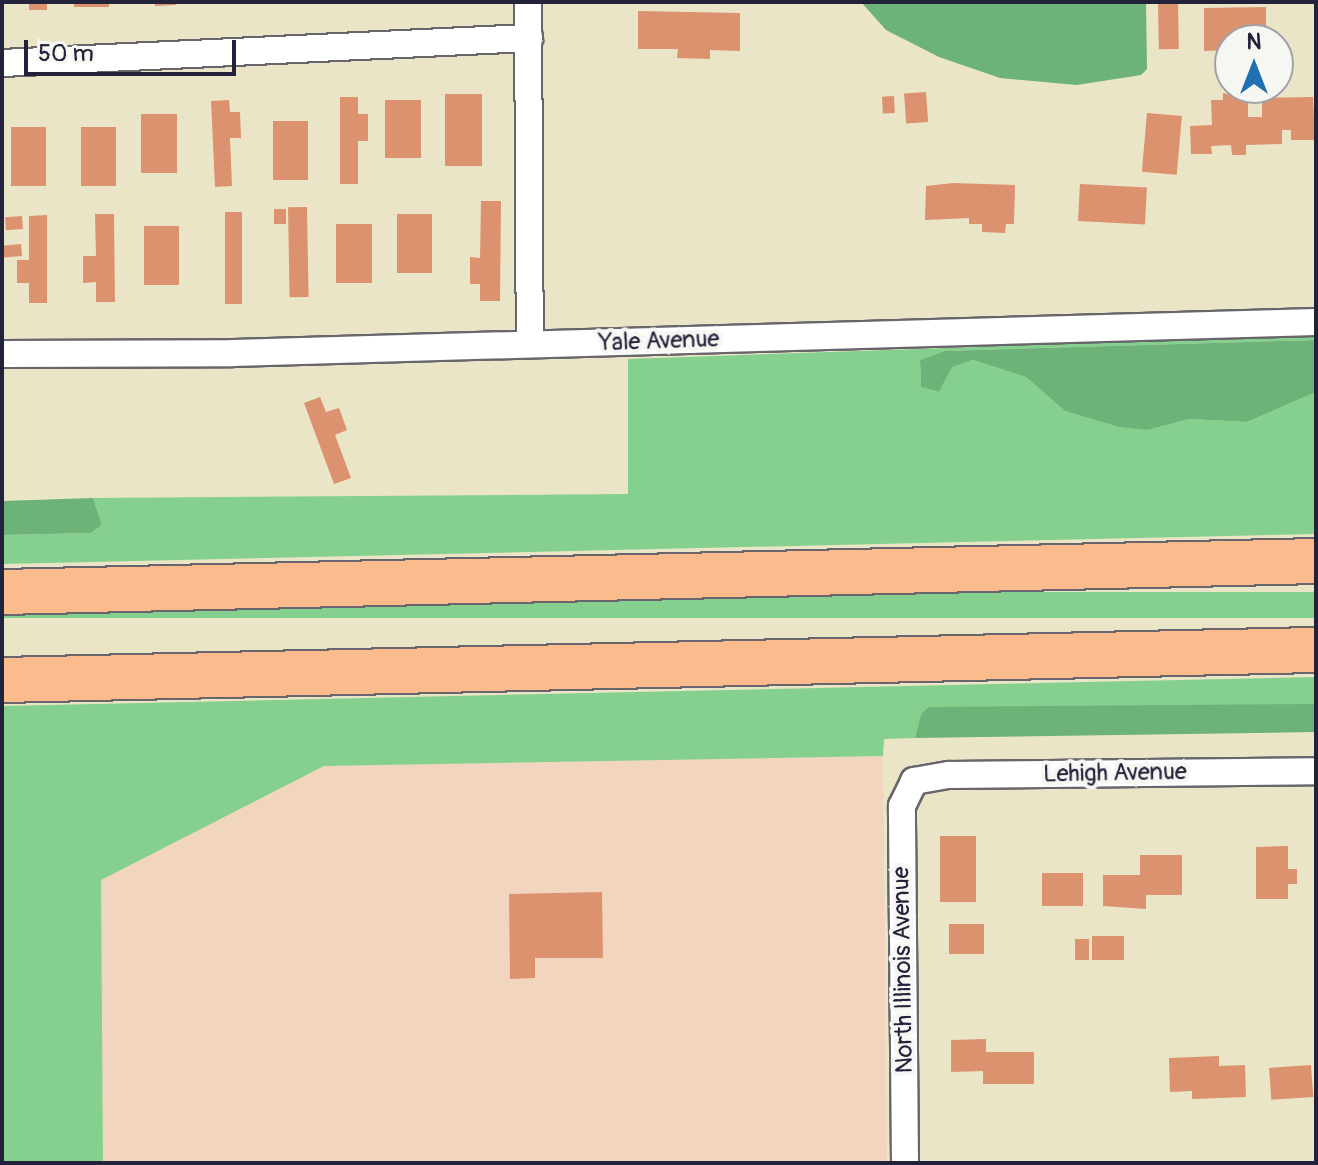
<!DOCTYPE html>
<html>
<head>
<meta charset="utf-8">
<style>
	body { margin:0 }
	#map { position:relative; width:1318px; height:1165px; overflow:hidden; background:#ebe5c7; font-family:Pangolin,sans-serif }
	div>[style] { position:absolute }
	.built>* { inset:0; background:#f2d5be }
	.green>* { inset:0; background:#85d08e; transform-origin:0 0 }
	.forest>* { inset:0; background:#6cb279 }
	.building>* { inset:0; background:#dc916f; transform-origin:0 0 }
	.roads { filter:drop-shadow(2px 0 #68666c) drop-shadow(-2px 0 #68666c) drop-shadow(0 2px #68666c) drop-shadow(0 -2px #68666c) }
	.street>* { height:26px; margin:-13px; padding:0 13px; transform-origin:13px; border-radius:13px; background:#fff }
	.highway>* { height:44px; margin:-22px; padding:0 22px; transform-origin:22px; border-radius:22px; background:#fbbb8d }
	span { translate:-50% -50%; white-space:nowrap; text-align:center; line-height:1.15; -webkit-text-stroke:8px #f6f6f2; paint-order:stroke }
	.street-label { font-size:24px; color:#22223b }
	.frame { position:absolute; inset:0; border:4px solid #22223b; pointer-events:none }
	.north { position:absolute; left:1214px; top:24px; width:80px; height:80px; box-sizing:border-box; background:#f6f6f2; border:2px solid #a1a1a9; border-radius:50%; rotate:0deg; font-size:22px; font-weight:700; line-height:32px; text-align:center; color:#22223b }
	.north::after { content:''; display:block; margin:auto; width:28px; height:36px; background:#1f6fb2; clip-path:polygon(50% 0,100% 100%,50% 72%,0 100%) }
	.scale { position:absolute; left:24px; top:40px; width:212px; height:36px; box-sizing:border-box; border:4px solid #22223b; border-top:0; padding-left:10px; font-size:24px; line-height:28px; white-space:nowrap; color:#22223b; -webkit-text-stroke:6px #f6f6f2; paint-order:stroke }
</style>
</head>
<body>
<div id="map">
	<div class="built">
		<i style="clip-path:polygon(883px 756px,887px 1163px,103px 1163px,100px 879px,324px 766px)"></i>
	</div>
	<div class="green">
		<i style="clip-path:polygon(1316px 335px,1316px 340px,944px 351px,920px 360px,921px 387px,939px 392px,952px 366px,973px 360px,1026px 377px,1065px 411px,1148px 430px,1189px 419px,1247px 422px,1316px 392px,1316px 534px,2px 564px,2px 535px,91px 533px,102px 525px,93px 498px,628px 494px,628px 359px)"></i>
		<i style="left:1316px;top:592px;width:26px;height:1314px;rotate:90deg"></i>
		<i style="clip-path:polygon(1316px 677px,1316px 704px,921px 714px,915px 738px,884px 739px,883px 756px,324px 766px,101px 880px,103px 1163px,2px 1163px,2px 706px)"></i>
	</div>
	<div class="forest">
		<i style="clip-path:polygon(861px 2px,1146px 2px,1147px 69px,1141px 75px,1077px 85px,1000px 78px,939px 57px,886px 30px)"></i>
		<i style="clip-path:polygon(1316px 340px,1316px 392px,1247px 422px,1189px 419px,1148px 430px,1120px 427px,1065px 411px,1026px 377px,973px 360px,952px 367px,939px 392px,921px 387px,920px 360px,944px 351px)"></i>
		<i style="clip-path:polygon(93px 498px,102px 525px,91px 533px,2px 535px,2px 501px)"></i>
		<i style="clip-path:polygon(1316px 704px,1316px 732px,915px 738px,921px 714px,929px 707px)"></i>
	</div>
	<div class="building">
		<i style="left:29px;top:2px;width:18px;height:8px"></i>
		<i style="left:74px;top:2px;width:35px;height:5px"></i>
		<i style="clip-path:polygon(155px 2px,176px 2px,176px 5px,155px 6px)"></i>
		<i style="left:1178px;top:2px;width:47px;height:20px;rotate:89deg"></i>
		<i style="clip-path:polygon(1266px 7px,1266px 40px,1230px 40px,1230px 50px,1204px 51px,1204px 8px)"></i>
		<i style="clip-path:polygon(638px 11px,740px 13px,740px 51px,710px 50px,710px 59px,677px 58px,678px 49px,638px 49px)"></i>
		<i style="left:926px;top:92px;width:30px;height:22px;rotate:86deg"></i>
		<i style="clip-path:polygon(1223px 93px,1248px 99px,1248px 117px,1262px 117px,1262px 98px,1313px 97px,1315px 140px,1291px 140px,1291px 130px,1282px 130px,1282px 144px,1246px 145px,1246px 155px,1232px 155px,1231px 145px,1211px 146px,1212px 154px,1191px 154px,1190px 126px,1212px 125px,1211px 100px,1223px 100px)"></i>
		<i style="left:445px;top:94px;width:37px;height:72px"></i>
		<i style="left:894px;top:96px;width:17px;height:12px;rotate:87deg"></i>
		<i style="clip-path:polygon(340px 97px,358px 97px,358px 114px,368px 114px,368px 141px,358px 141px,358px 184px,340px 184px)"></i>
		<i style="clip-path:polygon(229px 100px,230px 112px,240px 112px,241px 138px,230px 138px,232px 186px,215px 187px,211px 101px)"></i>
		<i style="left:385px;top:100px;width:36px;height:58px"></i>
		<i style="left:1147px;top:113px;width:35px;height:59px;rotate:5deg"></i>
		<i style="left:141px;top:114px;width:36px;height:59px"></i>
		<i style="left:273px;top:121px;width:35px;height:59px"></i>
		<i style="left:11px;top:127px;width:35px;height:59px"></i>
		<i style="left:81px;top:127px;width:35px;height:59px"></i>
		<i style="clip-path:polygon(953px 183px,1015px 185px,1014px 224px,1006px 224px,1005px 233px,982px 232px,982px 224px,969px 224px,969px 218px,925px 220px,926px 186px)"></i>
		<i style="left:1080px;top:184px;width:67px;height:37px;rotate:3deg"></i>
		<i style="clip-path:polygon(481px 201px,501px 201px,500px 301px,480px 301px,480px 284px,470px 284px,470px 257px,480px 258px)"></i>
		<i style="left:307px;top:207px;width:90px;height:19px;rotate:89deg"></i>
		<i style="left:274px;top:209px;width:12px;height:15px"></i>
		<i style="left:225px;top:212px;width:17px;height:92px"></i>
		<i style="clip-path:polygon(95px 214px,114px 214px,115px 302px,96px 302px,96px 282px,83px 283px,83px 256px,96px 256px)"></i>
		<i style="left:397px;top:214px;width:35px;height:59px"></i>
		<i style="clip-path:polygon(47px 215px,47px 303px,29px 303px,29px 283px,17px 283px,17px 260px,29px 260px,29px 216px)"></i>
		<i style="left:22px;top:216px;width:13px;height:17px;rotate:86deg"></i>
		<i style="left:336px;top:224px;width:36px;height:59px"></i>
		<i style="left:144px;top:226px;width:35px;height:59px"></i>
		<i style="left:21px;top:244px;width:12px;height:19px;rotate:85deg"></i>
		<i style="clip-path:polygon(320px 397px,326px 412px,339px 408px,347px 430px,335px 435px,351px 478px,334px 484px,304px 403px)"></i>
		<i style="left:940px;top:836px;width:36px;height:66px"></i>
		<i style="clip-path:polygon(1288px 846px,1288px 869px,1297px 869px,1297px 884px,1288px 884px,1288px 899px,1256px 899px,1256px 847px)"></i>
		<i style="clip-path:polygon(1140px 855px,1182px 855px,1182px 895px,1146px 895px,1146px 909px,1103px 906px,1103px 875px,1140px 875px)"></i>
		<i style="left:1042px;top:873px;width:41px;height:33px"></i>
		<i style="clip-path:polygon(602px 892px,603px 958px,535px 958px,535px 978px,510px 979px,509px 894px)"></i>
		<i style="left:984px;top:924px;width:30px;height:35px;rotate:90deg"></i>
		<i style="left:1124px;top:936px;width:24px;height:32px;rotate:90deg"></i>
		<i style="left:1075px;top:939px;width:14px;height:21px"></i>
		<i style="clip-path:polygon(986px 1039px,986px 1052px,1034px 1052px,1034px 1084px,983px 1084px,983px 1071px,951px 1072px,951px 1040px)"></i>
		<i style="clip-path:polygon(1219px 1056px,1219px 1066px,1245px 1065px,1246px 1097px,1192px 1099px,1192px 1091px,1170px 1092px,1169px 1058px)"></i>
		<i style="left:1311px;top:1065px;width:32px;height:42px;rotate:86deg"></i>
	</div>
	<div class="roads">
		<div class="street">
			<i style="left:528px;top:2px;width:342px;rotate:89.7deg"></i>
			<i style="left:2px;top:63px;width:528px;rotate:-2.72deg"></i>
			<i style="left:2px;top:354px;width:231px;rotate:-0.2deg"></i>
			<i style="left:233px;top:353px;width:1083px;rotate:-1.64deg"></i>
			<i style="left:905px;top:1163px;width:357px;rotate:-90.5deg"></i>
			<i style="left:902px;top:806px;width:28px;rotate:-64deg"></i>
			<i style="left:914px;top:781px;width:36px;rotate:-10deg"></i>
			<i style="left:949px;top:775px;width:367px;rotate:-0.6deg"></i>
		</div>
		<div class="highway">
			<i style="left:2px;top:592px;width:1314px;rotate:-1.35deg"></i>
			<i style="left:2px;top:680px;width:1314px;rotate:-1.31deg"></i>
		</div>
	</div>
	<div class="street-label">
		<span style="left:659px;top:341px;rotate:-2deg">Yale Avenue</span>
		<span style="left:1115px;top:773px;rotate:-1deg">Lehigh Avenue</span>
		<span style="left:903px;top:970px;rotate:-91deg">North Illinois Avenue</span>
	</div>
	<div class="frame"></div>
	<div class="north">N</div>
	<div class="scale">50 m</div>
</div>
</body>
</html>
